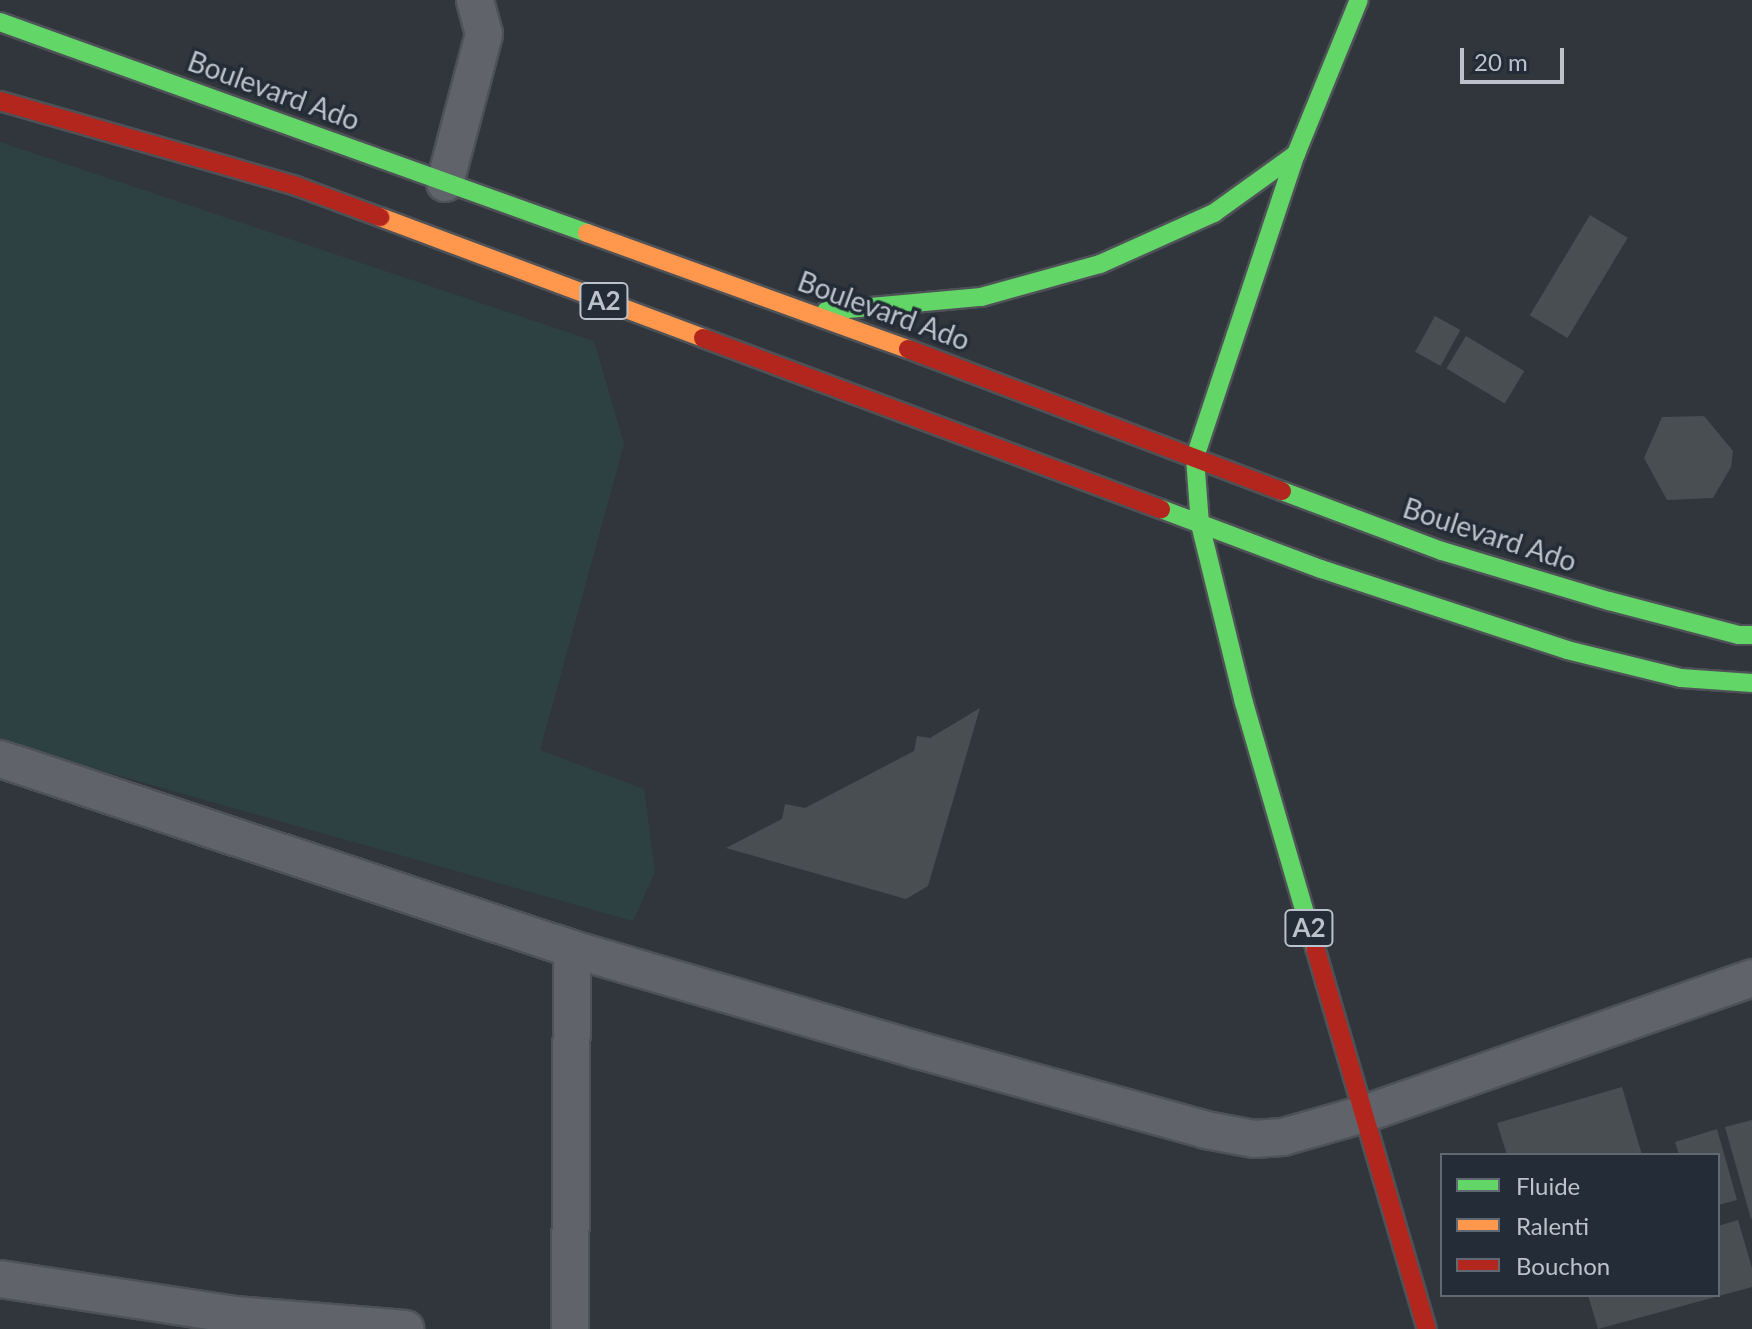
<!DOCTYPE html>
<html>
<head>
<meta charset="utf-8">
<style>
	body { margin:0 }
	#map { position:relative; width:1752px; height:1329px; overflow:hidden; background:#30363c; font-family:Lato,sans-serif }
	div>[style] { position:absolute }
	.green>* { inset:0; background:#2d4142 }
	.building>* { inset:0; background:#494e53; transform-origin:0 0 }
	.roads { filter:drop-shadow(2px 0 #4e5257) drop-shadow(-2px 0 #4e5257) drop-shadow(0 2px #4e5257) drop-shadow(0 -2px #4e5257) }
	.street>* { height:36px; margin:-18px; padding:0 18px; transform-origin:18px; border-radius:18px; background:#60646a }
	.fast>* { height:18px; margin:-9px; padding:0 9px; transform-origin:9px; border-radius:9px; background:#63d668 }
	.slow>* { height:18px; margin:-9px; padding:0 9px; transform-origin:9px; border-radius:9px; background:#ff974d }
	.jam>* { height:18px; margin:-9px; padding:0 9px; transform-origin:9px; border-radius:9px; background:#b3261e }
	span { translate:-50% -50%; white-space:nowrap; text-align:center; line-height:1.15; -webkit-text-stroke:7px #232c37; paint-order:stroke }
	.shield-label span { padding:2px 6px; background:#232c37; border:2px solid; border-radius:6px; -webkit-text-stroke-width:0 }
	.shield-label { font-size:26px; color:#bcc2cb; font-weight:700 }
	.street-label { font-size:28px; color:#bcc2cb }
	.legend { position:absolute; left:1440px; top:1153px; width:280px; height:144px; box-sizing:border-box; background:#232c37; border:2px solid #606872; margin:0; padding:10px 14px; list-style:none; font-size:24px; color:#bcc2cb }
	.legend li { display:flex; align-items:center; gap:16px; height:40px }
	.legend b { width:40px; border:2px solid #606872 }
	.scale { position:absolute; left:1460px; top:48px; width:104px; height:36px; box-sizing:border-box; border:4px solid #bcc2cb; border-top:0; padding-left:10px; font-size:24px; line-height:28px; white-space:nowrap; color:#bcc2cb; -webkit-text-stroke:6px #232c37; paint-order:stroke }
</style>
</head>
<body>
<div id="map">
	<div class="green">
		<i style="clip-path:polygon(0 142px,594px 341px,624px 444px,540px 750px,644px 789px,655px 872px,633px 921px,0 742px)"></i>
	</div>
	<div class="building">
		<i style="left:1590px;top:215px;width:44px;height:117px;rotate:31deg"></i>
		<i style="left:1435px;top:316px;width:29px;height:41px;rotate:29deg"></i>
		<i style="left:1466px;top:336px;width:68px;height:38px;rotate:31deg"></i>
		<i style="clip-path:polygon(1704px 416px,1733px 451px,1731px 467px,1713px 498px,1667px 500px,1644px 458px,1662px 417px)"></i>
		<i style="clip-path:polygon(980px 708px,928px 886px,906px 899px,726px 848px,782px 819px,785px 804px,805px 808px,914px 751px,917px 736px,930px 738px)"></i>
		<i style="clip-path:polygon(1622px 1087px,1642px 1155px,1507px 1155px,1497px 1123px)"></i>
		<i style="clip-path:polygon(1752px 1120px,1752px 1218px,1751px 1219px,1725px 1127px)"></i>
		<i style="clip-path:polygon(1717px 1129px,1737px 1200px,1718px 1205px,1718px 1155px,1679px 1155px,1675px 1142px)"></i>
		<i style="clip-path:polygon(1738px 1220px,1752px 1268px,1752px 1287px,1598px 1329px,1588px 1295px,1718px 1295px,1718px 1226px)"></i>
	</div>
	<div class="roads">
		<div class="street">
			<i style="left:445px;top:183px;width:154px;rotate:-75.3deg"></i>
			<i style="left:484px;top:34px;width:35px;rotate:-105deg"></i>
			<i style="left:0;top:759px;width:603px;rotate:18.37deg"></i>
			<i style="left:572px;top:949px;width:360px;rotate:16.3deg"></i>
			<i style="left:918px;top:1050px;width:299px;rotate:15.5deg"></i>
			<i style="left:1206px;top:1130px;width:49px;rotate:10.6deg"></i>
			<i style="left:1254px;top:1139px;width:29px;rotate:-4deg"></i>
			<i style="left:1283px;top:1137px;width:84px;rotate:-15.9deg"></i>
			<i style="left:1364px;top:1114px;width:411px;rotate:-19.3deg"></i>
			<i style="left:0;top:1279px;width:238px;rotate:8.7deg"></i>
			<i style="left:235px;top:1315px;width:171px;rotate:4.7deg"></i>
			<i style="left:570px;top:1329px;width:380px;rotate:-89.7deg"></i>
		</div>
		<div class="fast">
			<i style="left:0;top:22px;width:624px;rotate:19.77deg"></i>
			<i style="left:826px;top:311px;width:156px;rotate:-5.2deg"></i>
			<i style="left:981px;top:297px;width:123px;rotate:-15.5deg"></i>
			<i style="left:1100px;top:264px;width:125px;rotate:-24.1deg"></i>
			<i style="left:1214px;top:213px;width:101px;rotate:-35.7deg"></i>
			<i style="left:1282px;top:491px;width:171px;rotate:20.6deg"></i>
			<i style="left:1442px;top:551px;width:174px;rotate:16.7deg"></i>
			<i style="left:1609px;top:601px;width:134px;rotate:14.7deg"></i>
			<i style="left:1739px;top:635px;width:13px"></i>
			<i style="left:1161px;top:509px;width:171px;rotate:20.6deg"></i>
			<i style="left:1321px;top:569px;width:259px;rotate:18.2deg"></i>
			<i style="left:1567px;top:650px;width:117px;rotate:13.8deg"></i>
			<i style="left:1681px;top:678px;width:71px;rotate:4deg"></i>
			<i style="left:1200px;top:524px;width:67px;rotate:-94.3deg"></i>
			<i style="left:1195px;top:457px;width:319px;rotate:-71.6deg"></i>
			<i style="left:1296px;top:154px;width:166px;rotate:-67.8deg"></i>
			<i style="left:1200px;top:524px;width:184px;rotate:76.2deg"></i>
			<i style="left:1244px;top:703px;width:254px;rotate:73.8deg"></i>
		</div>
		<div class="slow">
			<i style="left:380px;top:217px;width:345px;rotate:20.5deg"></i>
			<i style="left:587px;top:233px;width:341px;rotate:19.9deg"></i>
		</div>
		<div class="jam">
			<i style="left:0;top:101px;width:308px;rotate:16deg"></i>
			<i style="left:296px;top:186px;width:90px;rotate:20.3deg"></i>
			<i style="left:703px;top:338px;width:489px;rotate:20.5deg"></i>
			<i style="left:908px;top:349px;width:400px;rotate:20.8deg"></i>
			<i style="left:1315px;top:947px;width:398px;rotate:73.7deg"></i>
		</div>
	</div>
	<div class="shield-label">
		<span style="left:604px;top:301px">A2</span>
		<span style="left:1309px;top:928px">A2</span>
	</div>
	<div class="street-label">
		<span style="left:274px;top:90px;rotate:20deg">Boulevard Ado</span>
		<span style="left:884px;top:310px;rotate:20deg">Boulevard Ado</span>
		<span style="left:1490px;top:534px;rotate:18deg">Boulevard Ado</span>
	</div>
	<ul class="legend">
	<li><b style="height:10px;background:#63d668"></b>Fluide</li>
	<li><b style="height:10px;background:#ff974d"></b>Ralenti</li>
	<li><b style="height:10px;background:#b3261e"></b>Bouchon</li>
	</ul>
	<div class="scale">20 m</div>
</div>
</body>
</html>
